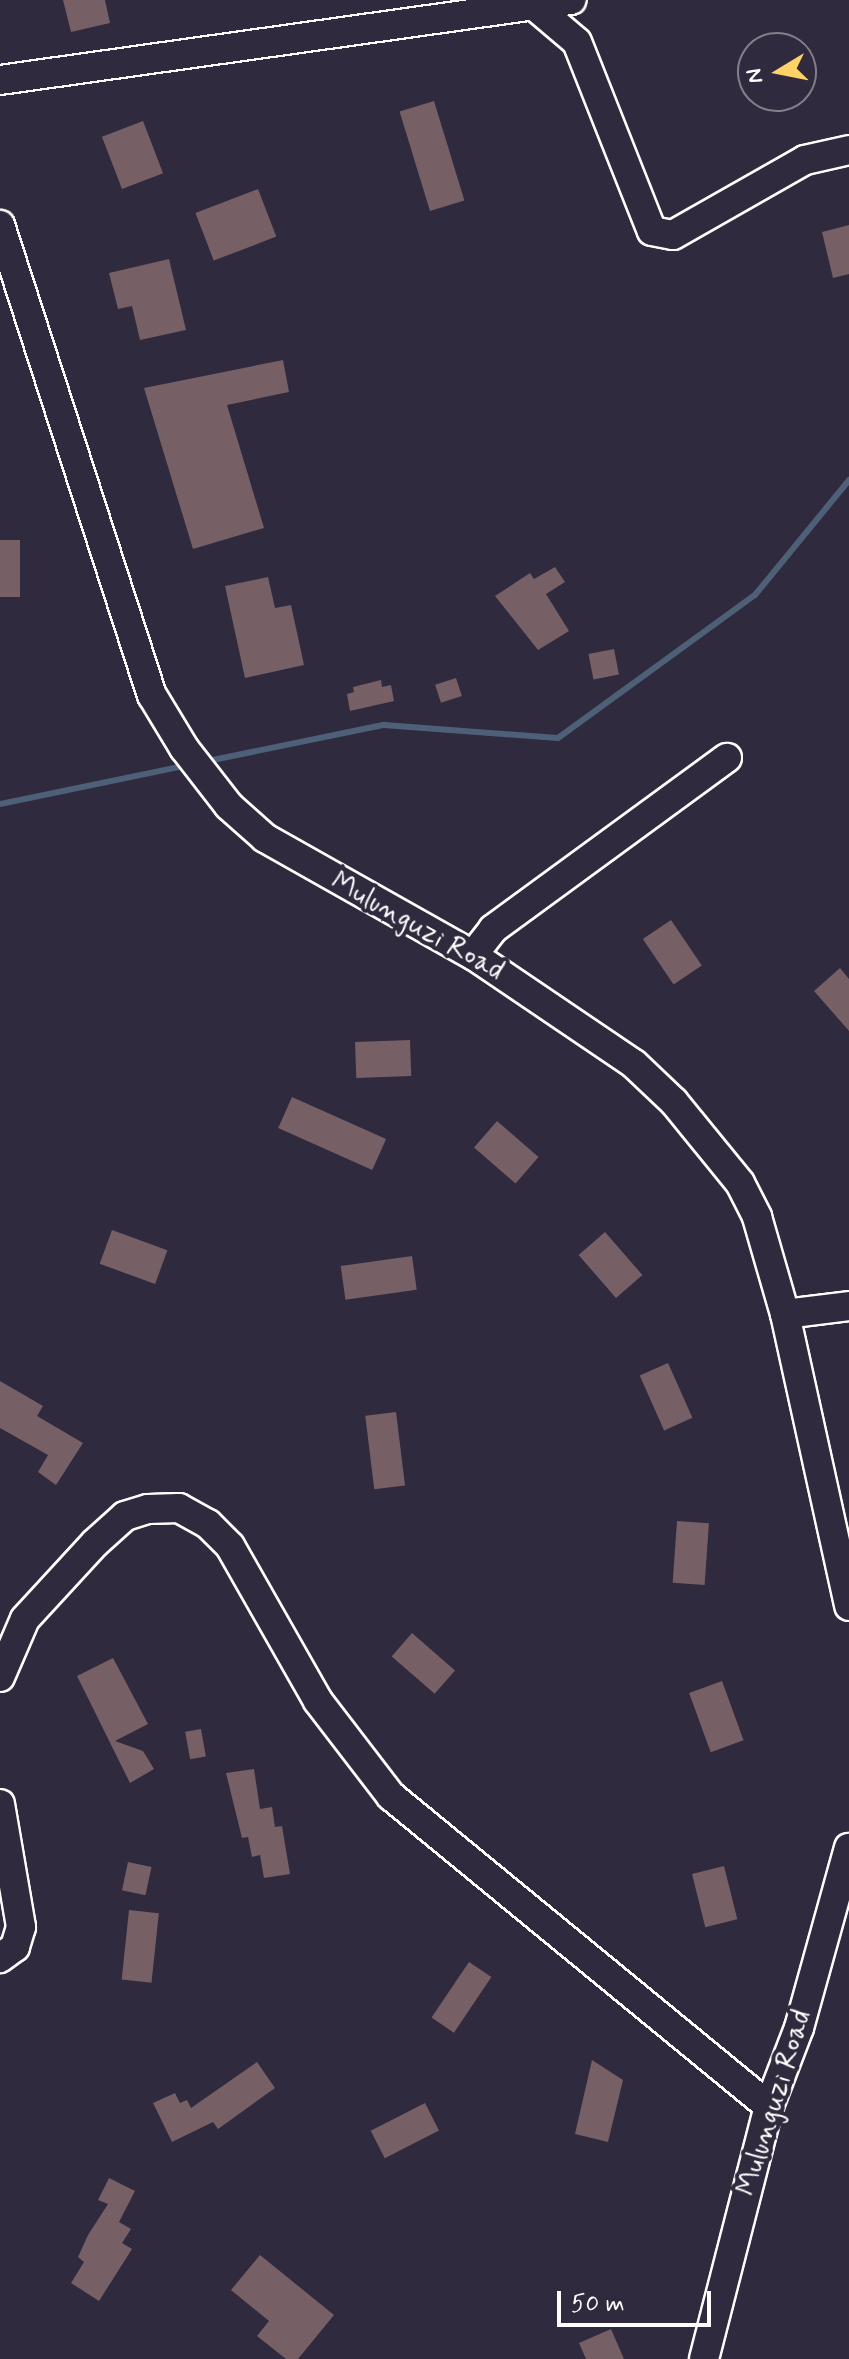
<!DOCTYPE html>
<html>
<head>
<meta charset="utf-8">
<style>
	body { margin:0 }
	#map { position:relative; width:849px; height:2359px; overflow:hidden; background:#2f2a3d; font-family:Mynerve,sans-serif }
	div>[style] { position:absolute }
	.stream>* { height:6px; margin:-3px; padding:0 3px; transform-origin:3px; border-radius:3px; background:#4e6078 }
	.building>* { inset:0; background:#765f65; transform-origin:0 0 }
	.roads { filter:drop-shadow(2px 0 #fff) drop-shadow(-2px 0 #fff) drop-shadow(0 2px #fff) drop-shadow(0 -2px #fff) }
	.minor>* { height:28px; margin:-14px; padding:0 14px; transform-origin:14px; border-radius:14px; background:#2f2a3d }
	span { translate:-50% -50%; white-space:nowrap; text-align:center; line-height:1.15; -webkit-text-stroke:8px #2f2a3d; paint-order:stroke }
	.street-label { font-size:28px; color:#fff }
	.north { position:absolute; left:737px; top:32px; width:80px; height:80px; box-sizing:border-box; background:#2f2a3d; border:2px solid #827f8b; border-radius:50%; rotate:260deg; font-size:22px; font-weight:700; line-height:32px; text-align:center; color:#fff }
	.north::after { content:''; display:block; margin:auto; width:28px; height:36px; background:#ffd166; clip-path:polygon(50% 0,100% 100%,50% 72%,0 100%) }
	.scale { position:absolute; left:557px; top:2291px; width:154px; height:36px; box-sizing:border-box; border:4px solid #fff; border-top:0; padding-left:10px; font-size:24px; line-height:28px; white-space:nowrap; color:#fff; -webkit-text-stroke:6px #2f2a3d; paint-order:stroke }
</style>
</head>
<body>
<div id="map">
	<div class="stream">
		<i style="left:203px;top:762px;width:185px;rotate:-11.6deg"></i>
		<i style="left:384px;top:725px;width:174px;rotate:4.3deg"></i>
		<i style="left:558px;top:738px;width:243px;rotate:-36deg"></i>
		<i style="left:755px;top:595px;width:149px;rotate:-50.7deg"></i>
		<i style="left:0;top:804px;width:192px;rotate:-11.7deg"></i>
	</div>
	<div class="building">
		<i style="clip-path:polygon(63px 0,105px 0,110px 23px,71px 32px)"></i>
		<i style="left:434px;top:101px;width:104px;height:36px;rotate:73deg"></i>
		<i style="left:143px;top:121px;width:56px;height:44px;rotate:69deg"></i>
		<i style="left:258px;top:189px;width:51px;height:67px;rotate:69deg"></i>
		<i style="clip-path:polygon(849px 225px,849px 274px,833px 278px,822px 232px)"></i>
		<i style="clip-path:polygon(169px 259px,186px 330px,140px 340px,132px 306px,118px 309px,109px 273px)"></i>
		<i style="clip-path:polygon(283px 360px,289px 392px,227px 405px,264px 528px,193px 549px,144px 388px)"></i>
		<i style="left:0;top:540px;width:20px;height:57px"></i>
		<i style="clip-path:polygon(555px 567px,565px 582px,546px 594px,569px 631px,538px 650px,495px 596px,530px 573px,534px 579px)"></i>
		<i style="clip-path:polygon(268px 577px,275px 608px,291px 605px,304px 665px,245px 678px,225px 586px)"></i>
		<i style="left:614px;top:649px;width:26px;height:26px;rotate:79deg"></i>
		<i style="left:456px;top:678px;width:19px;height:22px;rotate:72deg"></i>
		<i style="clip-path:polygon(381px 680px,382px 687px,391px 685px,394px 701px,350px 711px,347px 694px,354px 692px,353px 687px)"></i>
		<i style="left:671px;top:920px;width:55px;height:34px;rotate:56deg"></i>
		<i style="clip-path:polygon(840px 968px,849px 979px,849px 1031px,814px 991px)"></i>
		<i style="left:410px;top:1040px;width:36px;height:55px;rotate:88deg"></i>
		<i style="left:292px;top:1097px;width:103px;height:34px;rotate:24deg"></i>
		<i style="left:497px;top:1121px;width:55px;height:35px;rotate:41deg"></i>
		<i style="left:112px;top:1230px;width:59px;height:36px;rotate:20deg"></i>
		<i style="left:605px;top:1232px;width:57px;height:35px;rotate:49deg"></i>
		<i style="left:412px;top:1256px;width:34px;height:72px;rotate:82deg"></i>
		<i style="left:668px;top:1363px;width:60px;height:31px;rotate:66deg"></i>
		<i style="clip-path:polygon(0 1381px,43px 1406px,37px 1416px,83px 1443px,56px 1485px,38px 1472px,48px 1455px,0 1428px)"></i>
		<i style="left:396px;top:1412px;width:74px;height:31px;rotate:83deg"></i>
		<i style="left:677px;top:1521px;width:32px;height:62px;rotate:4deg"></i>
		<i style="left:412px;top:1633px;width:57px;height:31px;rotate:41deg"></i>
		<i style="clip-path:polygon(113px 1658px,148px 1724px,115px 1741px,143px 1751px,154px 1769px,130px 1783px,77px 1676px)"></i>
		<i style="left:722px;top:1681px;width:63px;height:35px;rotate:70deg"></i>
		<i style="left:201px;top:1729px;width:28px;height:16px;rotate:80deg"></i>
		<i style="clip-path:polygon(254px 1769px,260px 1809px,272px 1807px,275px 1827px,282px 1826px,290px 1874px,264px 1878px,260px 1855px,252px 1857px,248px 1837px,242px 1838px,226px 1773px)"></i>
		<i style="left:128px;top:1862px;width:24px;height:29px;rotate:12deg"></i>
		<i style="left:724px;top:1866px;width:55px;height:33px;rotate:76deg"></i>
		<i style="left:129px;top:1910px;width:30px;height:70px;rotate:6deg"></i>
		<i style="left:469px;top:1962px;width:27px;height:67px;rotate:34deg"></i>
		<i style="clip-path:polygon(592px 2060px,623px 2080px,608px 2142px,575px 2134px)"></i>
		<i style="clip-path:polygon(257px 2062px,275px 2088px,218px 2129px,213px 2122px,172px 2142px,153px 2103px,175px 2093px,180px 2103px,187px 2100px,191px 2108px)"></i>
		<i style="left:425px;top:2103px;width:31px;height:61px;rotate:63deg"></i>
		<i style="clip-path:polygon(109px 2178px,135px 2191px,119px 2222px,131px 2229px,122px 2243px,132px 2249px,99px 2301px,71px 2283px,84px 2262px,78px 2257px,88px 2235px,108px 2204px,98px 2200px)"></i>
		<i style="clip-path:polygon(260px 2255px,334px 2315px,298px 2359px,286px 2359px,257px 2336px,269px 2321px,231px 2290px)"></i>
		<i style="clip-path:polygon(611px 2329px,624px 2359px,586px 2359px,579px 2343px)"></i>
	</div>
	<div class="roads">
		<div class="minor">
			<i style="left:537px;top:8px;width:52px;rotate:40.4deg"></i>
			<i style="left:577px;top:42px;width:203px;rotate:68.4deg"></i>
			<i style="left:652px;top:231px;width:21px;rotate:11deg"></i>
			<i style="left:673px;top:235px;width:152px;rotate:-29.6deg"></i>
			<i style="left:805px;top:160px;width:45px;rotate:-12.8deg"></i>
			<i style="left:0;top:80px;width:577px;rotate:-7.98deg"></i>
			<i style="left:0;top:225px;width:494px;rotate:72.1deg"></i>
			<i style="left:152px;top:695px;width:62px;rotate:58.9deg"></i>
			<i style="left:184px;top:748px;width:73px;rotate:52.2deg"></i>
			<i style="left:229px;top:806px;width:48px;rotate:41.6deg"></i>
			<i style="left:265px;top:838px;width:239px;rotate:29.4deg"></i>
			<i style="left:473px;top:955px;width:194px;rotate:34.1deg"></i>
			<i style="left:634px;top:1064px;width:55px;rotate:43.5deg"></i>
			<i style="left:674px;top:1102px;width:104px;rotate:50.8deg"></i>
			<i style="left:740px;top:1183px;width:38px;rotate:63deg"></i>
			<i style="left:757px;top:1217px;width:101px;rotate:73.9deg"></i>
			<i style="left:785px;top:1314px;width:299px;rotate:77.6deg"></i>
			<i style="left:473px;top:955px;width:33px;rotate:-52deg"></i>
			<i style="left:493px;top:929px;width:290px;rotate:-36.2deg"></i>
			<i style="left:785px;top:1314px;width:64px;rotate:-7.1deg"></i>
			<i style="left:0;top:1677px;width:63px;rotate:-66.7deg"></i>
			<i style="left:25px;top:1619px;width:103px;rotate:-47.4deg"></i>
			<i style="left:95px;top:1543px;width:40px;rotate:-42deg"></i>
			<i style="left:125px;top:1516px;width:24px;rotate:-17deg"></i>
			<i style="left:148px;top:1509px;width:31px;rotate:-2deg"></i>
			<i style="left:179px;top:1508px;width:33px;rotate:29deg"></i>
			<i style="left:208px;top:1524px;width:31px;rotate:45deg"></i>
			<i style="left:230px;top:1546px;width:178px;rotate:60.4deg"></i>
			<i style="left:318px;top:1701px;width:120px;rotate:52.5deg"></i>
			<i style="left:391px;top:1796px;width:489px;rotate:39.4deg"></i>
			<i style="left:0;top:1804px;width:125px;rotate:80.3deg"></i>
			<i style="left:21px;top:1927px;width:21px;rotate:107deg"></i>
			<i style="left:15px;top:1947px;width:19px;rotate:144deg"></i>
			<i style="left:704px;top:2359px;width:261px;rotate:-75.6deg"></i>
			<i style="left:769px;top:2106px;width:84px;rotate:-69deg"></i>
			<i style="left:799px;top:2028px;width:187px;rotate:-74.5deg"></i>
		</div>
	</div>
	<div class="street-label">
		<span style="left:417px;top:927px;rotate:29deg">Mulunguzi Road</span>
		<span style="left:775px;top:2103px;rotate:-73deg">Mulunguzi Road</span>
	</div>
	<div class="north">N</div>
	<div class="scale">50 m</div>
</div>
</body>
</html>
